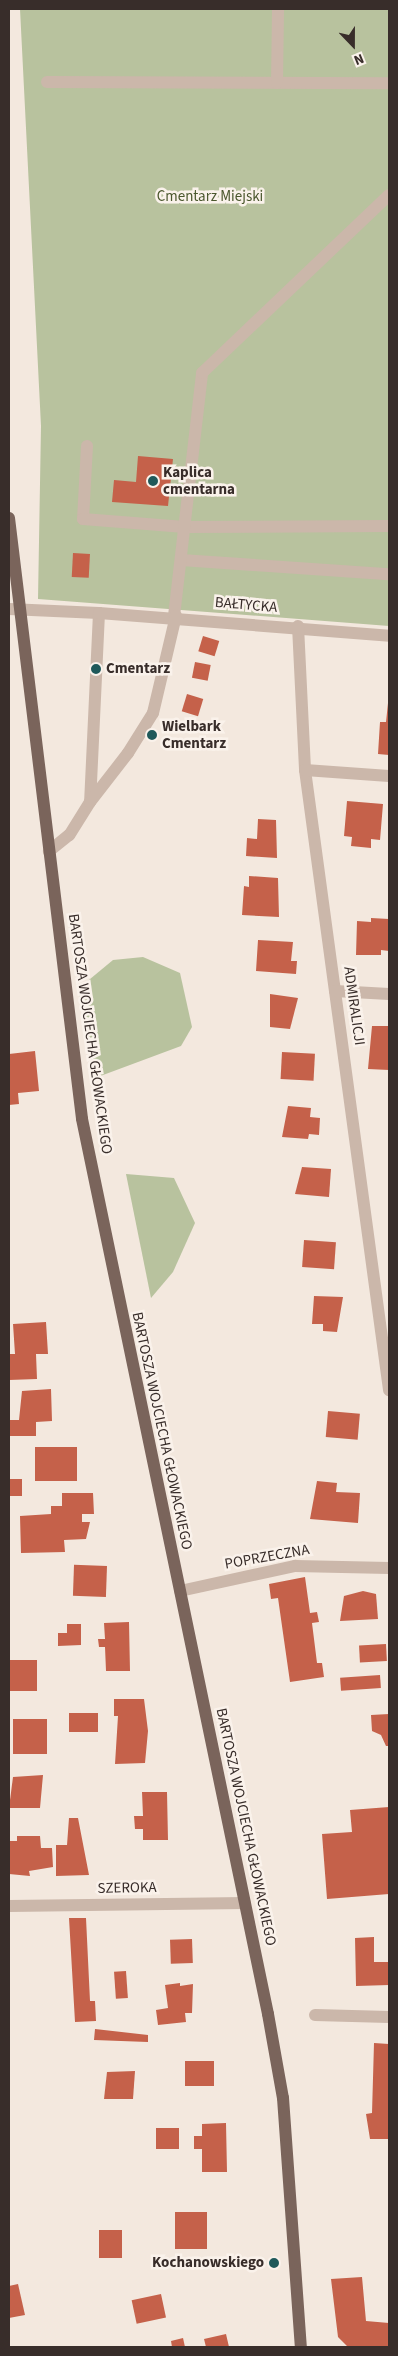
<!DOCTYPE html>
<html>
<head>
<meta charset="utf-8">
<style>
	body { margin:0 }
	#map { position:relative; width:398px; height:2356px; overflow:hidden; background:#f3e8de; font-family:"Source Sans 3",sans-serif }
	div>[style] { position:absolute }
	.green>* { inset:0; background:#b8c29e }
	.building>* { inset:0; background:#c5614a; transform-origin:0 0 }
	.minor>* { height:12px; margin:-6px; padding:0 6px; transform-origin:6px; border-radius:6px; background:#cbb7aa }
	.major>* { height:12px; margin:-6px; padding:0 6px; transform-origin:6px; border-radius:6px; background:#7a645b }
	.dots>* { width:14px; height:14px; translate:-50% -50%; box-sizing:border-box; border:2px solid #faf2eb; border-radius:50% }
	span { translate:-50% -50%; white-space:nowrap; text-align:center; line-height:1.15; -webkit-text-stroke:5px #faf2eb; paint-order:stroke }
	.park-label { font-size:15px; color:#4a572d }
	.poi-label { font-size:15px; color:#382d2a; font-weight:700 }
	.left { translate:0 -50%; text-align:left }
	.right { translate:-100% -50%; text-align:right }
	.street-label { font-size:15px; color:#382d2a }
	.frame { position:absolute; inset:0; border:10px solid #382d2a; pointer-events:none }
	.north { position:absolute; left:328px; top:20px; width:50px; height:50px; -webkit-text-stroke:4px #faf2eb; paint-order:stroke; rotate:158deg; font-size:14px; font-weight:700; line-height:20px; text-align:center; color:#382d2a }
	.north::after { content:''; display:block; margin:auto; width:18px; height:22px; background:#382d2a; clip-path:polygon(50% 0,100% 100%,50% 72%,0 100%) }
</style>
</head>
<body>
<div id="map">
	<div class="green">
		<i style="clip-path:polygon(20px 9px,389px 9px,389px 626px,38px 599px,41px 426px)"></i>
		<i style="clip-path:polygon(143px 957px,180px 973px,192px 1027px,181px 1046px,95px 1078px,78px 989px,113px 960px)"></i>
		<i style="clip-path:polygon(126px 1174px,174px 1178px,195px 1223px,173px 1272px,151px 1298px)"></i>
	</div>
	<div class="building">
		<i style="clip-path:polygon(138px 456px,173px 459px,168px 506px,112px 502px,114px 480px,136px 482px)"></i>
		<i style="left:73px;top:553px;width:17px;height:24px;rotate:3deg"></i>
		<i style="left:203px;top:636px;width:17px;height:16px;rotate:17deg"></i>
		<i style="left:195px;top:662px;width:16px;height:16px;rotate:11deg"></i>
		<i style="left:187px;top:694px;width:17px;height:18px;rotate:17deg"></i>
		<i style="clip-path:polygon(388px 703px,389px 755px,378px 754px,380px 722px,386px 722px)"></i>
		<i style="clip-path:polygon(347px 801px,383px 804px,380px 840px,371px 839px,371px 848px,351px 846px,352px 837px,344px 836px)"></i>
		<i style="clip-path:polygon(258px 819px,276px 820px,277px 858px,246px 856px,247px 838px,257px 839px)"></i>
		<i style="clip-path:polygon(249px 876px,278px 878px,279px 917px,242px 915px,244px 886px,249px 887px)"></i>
		<i style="clip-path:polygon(371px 918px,389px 919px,389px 951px,381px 950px,381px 955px,356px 955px,357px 921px,371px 922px)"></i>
		<i style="clip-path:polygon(258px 940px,293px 942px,291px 961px,297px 961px,296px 974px,256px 971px)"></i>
		<i style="clip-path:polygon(270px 994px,298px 998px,290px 1029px,270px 1027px)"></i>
		<i style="clip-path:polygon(372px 1026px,389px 1026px,389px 1070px,368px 1069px)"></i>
		<i style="clip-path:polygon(35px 1051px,39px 1091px,18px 1093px,19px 1104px,9px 1105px,9px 1054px)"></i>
		<i style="left:282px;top:1052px;width:33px;height:27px;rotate:3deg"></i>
		<i style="clip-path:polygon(288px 1106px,311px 1108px,310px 1117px,320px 1118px,319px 1135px,309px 1134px,308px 1139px,282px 1137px)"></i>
		<i style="clip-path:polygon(302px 1167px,331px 1169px,329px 1197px,295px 1194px)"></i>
		<i style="left:304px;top:1240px;width:32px;height:27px;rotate:4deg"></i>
		<i style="clip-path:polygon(314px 1296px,343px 1297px,337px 1332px,323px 1331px,323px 1324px,312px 1324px)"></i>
		<i style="clip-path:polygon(46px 1322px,48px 1354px,36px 1354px,37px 1379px,9px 1380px,9px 1354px,15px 1354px,13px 1324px)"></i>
		<i style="clip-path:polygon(51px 1389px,52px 1421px,36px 1422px,36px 1436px,9px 1436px,9px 1420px,19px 1420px,22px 1391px)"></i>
		<i style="left:328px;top:1411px;width:32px;height:26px;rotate:5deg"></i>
		<i style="left:35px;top:1447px;width:42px;height:34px"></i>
		<i style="left:9px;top:1479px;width:13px;height:17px"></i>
		<i style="clip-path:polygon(317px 1481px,337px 1483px,336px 1492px,360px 1493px,358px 1523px,310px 1519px)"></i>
		<i style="clip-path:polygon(62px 1493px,93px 1493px,94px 1514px,82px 1514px,82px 1522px,90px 1522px,86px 1539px,64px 1540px,65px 1552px,21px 1553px,20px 1516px,51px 1514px,51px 1506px,62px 1506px)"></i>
		<i style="left:107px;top:1566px;width:31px;height:33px;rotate:92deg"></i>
		<i style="clip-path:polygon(305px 1577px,310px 1613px,317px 1612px,319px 1622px,312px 1623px,317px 1663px,322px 1663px,324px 1677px,290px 1682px,278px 1598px,271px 1599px,269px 1584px)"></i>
		<i style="clip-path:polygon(363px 1591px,376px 1594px,378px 1619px,340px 1621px,344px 1596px)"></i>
		<i style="clip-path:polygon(129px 1622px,130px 1671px,106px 1671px,105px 1647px,99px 1647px,98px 1639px,105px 1639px,104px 1623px)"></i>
		<i style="clip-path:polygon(67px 1624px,81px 1624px,81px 1645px,58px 1646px,58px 1633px,67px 1633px)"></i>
		<i style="left:386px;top:1644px;width:17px;height:27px;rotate:87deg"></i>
		<i style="left:9px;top:1660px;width:28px;height:31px"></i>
		<i style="left:380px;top:1675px;width:13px;height:40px;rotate:86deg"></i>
		<i style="clip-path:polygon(114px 1699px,144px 1699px,148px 1731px,145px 1763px,115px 1764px,118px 1716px,114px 1716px)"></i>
		<i style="left:69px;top:1713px;width:29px;height:19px"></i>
		<i style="clip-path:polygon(389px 1714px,389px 1746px,386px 1746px,381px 1735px,372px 1731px,371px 1715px)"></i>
		<i style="left:13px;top:1719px;width:34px;height:35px"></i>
		<i style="clip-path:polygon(43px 1775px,40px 1808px,9px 1808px,13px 1777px)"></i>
		<i style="clip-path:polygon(142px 1792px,167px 1792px,168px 1840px,143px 1840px,143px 1829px,135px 1829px,134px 1816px,143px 1816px)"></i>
		<i style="clip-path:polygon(389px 1807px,389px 1894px,327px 1899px,322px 1834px,352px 1832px,350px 1810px)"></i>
		<i style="clip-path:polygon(69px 1818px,78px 1818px,89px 1875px,56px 1876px,56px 1845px,67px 1845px)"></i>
		<i style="clip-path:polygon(17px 1836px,40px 1836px,41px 1848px,52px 1848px,53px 1867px,29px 1871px,30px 1876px,9px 1874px,9px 1841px,17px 1841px)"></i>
		<i style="clip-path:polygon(69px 1918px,86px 1918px,90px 2001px,95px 2001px,96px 2021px,75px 2022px)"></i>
		<i style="clip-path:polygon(374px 1937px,374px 1962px,389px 1962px,389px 1985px,356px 1986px,355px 1938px)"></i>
		<i style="left:192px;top:1939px;width:24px;height:22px;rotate:88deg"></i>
		<i style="left:126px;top:1971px;width:27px;height:12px;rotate:86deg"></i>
		<i style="clip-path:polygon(180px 1983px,180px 1986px,193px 1984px,192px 2013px,185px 2013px,186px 2022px,158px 2025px,156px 2010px,168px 2008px,165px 1985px)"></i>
		<i style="clip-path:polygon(95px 2029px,148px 2035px,148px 2042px,94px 2040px)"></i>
		<i style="clip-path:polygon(374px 2043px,389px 2044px,389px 2139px,370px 2139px,366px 2114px,372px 2113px)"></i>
		<i style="left:185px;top:2061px;width:29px;height:25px"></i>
		<i style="clip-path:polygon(135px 2071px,133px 2099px,104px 2099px,107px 2072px)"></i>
		<i style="clip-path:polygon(226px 2123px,227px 2172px,202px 2172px,202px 2149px,194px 2149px,194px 2136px,202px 2136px,202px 2124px)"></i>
		<i style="left:156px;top:2128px;width:23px;height:21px"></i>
		<i style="left:175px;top:2212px;width:32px;height:37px"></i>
		<i style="left:99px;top:2230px;width:23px;height:28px"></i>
		<i style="clip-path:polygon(362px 2277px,366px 2321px,389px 2323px,389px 2347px,348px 2347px,338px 2337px,331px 2279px)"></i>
		<i style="clip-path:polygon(18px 2284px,25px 2315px,9px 2318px,9px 2286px)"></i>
		<i style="left:161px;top:2294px;width:24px;height:30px;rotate:78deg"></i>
		<i style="clip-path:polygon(226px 2334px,229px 2347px,206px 2347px,204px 2339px)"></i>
		<i style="clip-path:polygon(183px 2338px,185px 2347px,172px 2347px,171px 2341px)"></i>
	</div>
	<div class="minor">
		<i style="left:47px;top:82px;width:342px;rotate:0.2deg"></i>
		<i style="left:277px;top:83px;width:74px;rotate:-89.2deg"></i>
		<i style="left:87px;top:446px;width:73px;rotate:93.1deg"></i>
		<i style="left:83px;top:519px;width:102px;rotate:4.5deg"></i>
		<i style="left:185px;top:527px;width:204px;rotate:-0.3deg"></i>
		<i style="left:181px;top:560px;width:208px;rotate:3.9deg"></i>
		<i style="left:9px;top:609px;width:90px;rotate:2.5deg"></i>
		<i style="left:99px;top:613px;width:189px;rotate:92.7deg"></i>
		<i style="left:90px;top:802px;width:39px;rotate:122deg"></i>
		<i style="left:69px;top:835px;width:26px;rotate:141deg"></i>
		<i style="left:99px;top:613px;width:291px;rotate:4.5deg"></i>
		<i style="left:174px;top:616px;width:245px;rotate:-83.4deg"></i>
		<i style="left:202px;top:373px;width:258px;rotate:-43.6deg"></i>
		<i style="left:298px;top:626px;width:144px;rotate:87.2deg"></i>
		<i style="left:305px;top:770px;width:626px;rotate:82.28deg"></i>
		<i style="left:305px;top:770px;width:84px;rotate:4.1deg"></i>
		<i style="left:90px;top:802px;width:62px;rotate:-52.2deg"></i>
		<i style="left:128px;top:753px;width:47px;rotate:-58deg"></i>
		<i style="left:153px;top:713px;width:100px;rotate:-76.7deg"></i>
		<i style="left:335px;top:991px;width:54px;rotate:3.2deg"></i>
		<i style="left:180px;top:1591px;width:118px;rotate:-12.3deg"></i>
		<i style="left:295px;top:1566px;width:94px;rotate:1.2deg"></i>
		<i style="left:9px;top:1906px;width:236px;rotate:-0.7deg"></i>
		<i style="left:315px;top:2015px;width:74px;rotate:1.5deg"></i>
	</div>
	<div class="major">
		<i style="left:9px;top:518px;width:605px;rotate:83.07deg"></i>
		<i style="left:82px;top:1119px;width:914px;rotate:78.26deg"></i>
		<i style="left:268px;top:2014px;width:85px;rotate:79.9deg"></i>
		<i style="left:283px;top:2098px;width:250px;rotate:85.9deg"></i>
	</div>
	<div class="dots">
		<i style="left:153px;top:481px;background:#1f595a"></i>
		<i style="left:96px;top:669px;background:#1f595a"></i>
		<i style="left:152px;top:735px;background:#1f595a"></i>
		<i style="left:274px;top:2263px;background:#1f595a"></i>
	</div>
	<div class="park-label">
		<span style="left:210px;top:197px">Cmentarz Miejski</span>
	</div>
	<div class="poi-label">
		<span class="left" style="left:163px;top:481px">Kaplica<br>cmentarna</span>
		<span class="left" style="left:106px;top:669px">Cmentarz</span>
		<span class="left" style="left:162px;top:735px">Wielbark<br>Cmentarz</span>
		<span class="right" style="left:264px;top:2263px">Kochanowskiego</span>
	</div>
	<div class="street-label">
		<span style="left:246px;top:605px;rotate:5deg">BAŁTYCKA</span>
		<span style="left:354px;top:1006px;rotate:82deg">ADMIRALICJI</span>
		<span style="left:90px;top:1034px;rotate:82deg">BARTOSZA WOJCIECHA GŁOWACKIEGO</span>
		<span style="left:162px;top:1431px;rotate:78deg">BARTOSZA WOJCIECHA GŁOWACKIEGO</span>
		<span style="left:267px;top:1557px;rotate:-10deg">POPRZECZNA</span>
		<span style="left:246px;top:1827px;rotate:78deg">BARTOSZA WOJCIECHA GŁOWACKIEGO</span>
		<span style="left:127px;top:1888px;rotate:-1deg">SZEROKA</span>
	</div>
	<div class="frame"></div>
	<div class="north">N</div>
</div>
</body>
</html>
